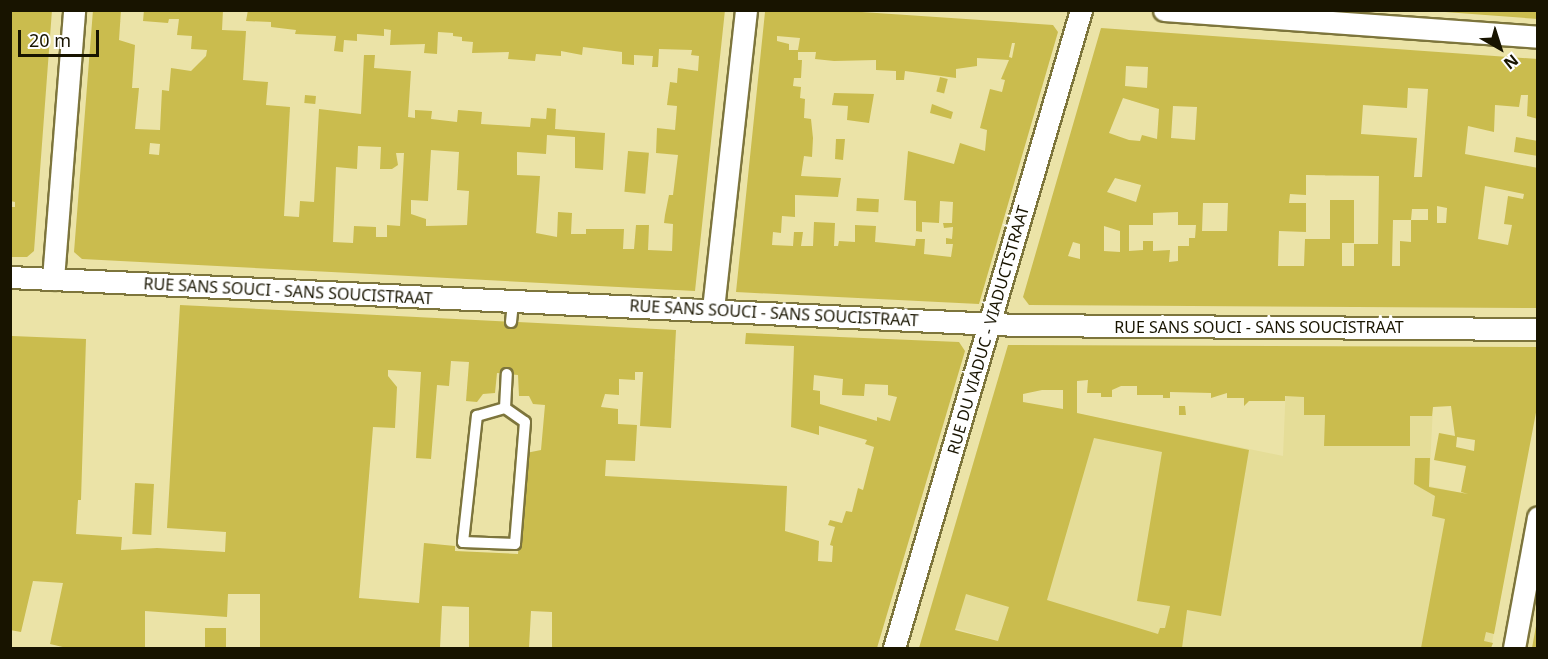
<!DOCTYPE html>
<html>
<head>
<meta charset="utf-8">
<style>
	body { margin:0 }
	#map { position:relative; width:1548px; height:659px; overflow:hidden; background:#ebe3a7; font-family:"Noto Sans",sans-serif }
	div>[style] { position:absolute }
	.built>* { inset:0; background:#e5dd98 }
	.building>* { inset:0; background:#cabc4e; transform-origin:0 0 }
	.roads { filter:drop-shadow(2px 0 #7d753c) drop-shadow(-2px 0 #7d753c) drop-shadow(0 2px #7d753c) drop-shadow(0 -2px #7d753c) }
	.lane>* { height:10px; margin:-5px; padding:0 5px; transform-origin:5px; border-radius:5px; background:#fff }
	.street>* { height:21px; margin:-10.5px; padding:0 10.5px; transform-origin:10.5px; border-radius:10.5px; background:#fff }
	span { translate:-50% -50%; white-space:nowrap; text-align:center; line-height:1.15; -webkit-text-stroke:6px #fff; paint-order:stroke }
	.street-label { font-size:16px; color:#181400 }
	.frame { position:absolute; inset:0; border:12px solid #181400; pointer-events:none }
	.north { position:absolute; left:1470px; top:18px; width:60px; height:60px; -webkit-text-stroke:4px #fff; paint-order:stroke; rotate:141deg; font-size:16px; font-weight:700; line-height:24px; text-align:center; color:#181400 }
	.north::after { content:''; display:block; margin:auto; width:21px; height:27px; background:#181400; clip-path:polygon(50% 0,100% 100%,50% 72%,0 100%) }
	.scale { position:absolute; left:18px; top:30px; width:81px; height:27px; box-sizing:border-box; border:3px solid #181400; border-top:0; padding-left:8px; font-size:18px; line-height:21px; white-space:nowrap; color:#181400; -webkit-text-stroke:4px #fff; paint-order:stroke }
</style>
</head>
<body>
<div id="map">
	<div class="built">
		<i style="clip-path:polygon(1286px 383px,1433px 407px,1429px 486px,1518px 505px,1491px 648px,1022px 648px,927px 620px,993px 396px,1283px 456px)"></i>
	</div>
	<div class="building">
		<i style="clip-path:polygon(10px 10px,52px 10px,34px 251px,27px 257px,10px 257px,10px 207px,15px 207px,15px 202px,10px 201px)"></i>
		<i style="clip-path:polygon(evenodd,93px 10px,121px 10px,119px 40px,135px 45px,132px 88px,139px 88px,135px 129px,160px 130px,162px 90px,169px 91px,171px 68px,191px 71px,206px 56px,207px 50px,191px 49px,192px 36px,177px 35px,179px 19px,169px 19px,168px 23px,143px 21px,144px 10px,223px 10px,222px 30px,246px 31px,243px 80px,268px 82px,266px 105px,290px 107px,284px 216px,299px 217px,300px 201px,314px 202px,319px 109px,361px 114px,364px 55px,375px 55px,374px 68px,411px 71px,408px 117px,415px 118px,415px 110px,432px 111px,431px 119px,457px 122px,458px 110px,482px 112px,481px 124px,530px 127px,531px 118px,546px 119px,547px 108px,556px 109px,555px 129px,605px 133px,603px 170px,575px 168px,575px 137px,547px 135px,546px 154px,517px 152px,517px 175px,540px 176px,536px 233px,557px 237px,558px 212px,572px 213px,571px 234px,586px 234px,586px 229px,624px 229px,623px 249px,634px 249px,636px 225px,649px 225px,648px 250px,672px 251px,673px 224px,664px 223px,665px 215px,669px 195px,673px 195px,678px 155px,656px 153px,657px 128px,675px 130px,677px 106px,667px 105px,670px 82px,677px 83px,678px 68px,698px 71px,699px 56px,691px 55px,692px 50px,659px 49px,658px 67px,652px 67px,653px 56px,634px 55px,634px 65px,622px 64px,622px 52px,583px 47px,582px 55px,561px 51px,561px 56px,536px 54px,535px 61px,508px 59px,509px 52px,472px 53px,473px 42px,462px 41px,462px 37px,453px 36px,453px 33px,438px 32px,437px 54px,424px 53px,425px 44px,390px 45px,391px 30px,384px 29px,384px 36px,357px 34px,357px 41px,344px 40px,343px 52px,334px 51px,336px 36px,295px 34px,296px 30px,271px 27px,271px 22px,246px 21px,248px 10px,725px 10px,695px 291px,82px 259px,74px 252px,93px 10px,150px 143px,160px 144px,159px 155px,149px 154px,150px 143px,93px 10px,358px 146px,381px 147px,380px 169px,392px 169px,398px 165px,396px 153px,404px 153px,400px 226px,387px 225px,387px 237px,376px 237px,376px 227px,354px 226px,353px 243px,333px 242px,336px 167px,357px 169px,358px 146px,93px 10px,431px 150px,459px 152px,457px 190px,469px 191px,467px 225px,426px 226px,426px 219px,411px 214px,411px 200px,428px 201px,431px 150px)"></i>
		<i style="clip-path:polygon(evenodd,832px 10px,1053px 25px,1058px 32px,979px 304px,736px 292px,765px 12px,832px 10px,777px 36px,800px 38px,798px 50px,789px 50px,789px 44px,777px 41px,777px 36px,832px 10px,1012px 43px,1015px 43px,1012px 58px,1009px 57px,1012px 43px,832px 10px,798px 52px,816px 52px,815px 59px,834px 61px,876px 60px,876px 70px,896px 71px,896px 80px,904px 80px,905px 71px,956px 78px,956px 69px,977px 66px,977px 58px,1009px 60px,1001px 79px,1005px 80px,1002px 92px,990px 89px,980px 128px,987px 130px,985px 151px,960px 143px,954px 164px,908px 151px,904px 200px,916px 201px,916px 231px,922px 232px,922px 222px,939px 223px,940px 201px,953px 202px,952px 223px,943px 223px,944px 228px,953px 227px,952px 239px,946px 238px,946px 244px,953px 244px,951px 257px,924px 254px,925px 239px,916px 239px,915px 246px,875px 242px,876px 226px,855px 225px,855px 242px,839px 241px,838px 246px,834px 246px,835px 223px,814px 222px,813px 246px,801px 246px,803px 232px,794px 232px,793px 246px,772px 245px,773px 232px,781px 233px,782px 216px,795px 217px,795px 195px,838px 197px,841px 178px,801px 176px,804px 156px,812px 157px,813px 138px,811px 119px,804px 118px,805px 99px,800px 98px,801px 87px,793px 86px,794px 78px,801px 78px,802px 60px,798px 60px,798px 52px)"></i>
		<i style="clip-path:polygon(1446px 10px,1538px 10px,1538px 19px,1445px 12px)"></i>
		<i style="clip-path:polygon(evenodd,1101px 28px,1538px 59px,1538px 119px,1527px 116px,1528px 95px,1521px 95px,1519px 107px,1495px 105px,1494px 132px,1468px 126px,1465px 154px,1538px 168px,1538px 308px,1029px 305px,1023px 297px,1101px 28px,1126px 66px,1148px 67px,1147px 88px,1125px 86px,1126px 66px,1101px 28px,1408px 88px,1428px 89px,1422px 177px,1414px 177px,1417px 138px,1361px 134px,1363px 105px,1407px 108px,1408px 88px,1101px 28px,1123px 98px,1159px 109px,1157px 139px,1142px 135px,1140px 141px,1129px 140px,1109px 133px,1123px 98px,1101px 28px,1173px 106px,1197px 107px,1195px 140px,1171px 138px,1173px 106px,1101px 28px,1306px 175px,1379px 176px,1378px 244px,1354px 244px,1354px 266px,1342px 266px,1342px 243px,1354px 243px,1354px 200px,1330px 200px,1330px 239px,1305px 239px,1304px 266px,1278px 266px,1279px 231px,1306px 232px,1306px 203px,1289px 203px,1290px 194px,1306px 195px,1306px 175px,1101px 28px,1115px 178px,1141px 185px,1136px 202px,1107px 192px,1115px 178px,1101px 28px,1485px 186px,1524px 194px,1523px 199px,1508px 196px,1504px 224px,1512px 225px,1508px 245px,1478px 239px,1485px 186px,1101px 28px,1203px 203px,1228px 203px,1227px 231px,1202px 231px,1203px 203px,1101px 28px,1437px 206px,1447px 208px,1446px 223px,1437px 223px,1437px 206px,1101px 28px,1412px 209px,1428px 209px,1428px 220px,1411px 220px,1412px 209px,1101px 28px,1178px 212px,1178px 225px,1196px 225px,1195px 238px,1189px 238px,1189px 246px,1178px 246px,1178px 261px,1169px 262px,1170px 250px,1153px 251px,1153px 241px,1143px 241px,1143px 250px,1129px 251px,1129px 225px,1153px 225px,1153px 213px,1178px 212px,1101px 28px,1393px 220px,1411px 220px,1411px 242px,1400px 241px,1400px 266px,1392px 266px,1393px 220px,1101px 28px,1104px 226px,1120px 231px,1120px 252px,1104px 251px,1104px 226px,1101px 28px,1073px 242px,1080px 244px,1080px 259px,1068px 256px,1073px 242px)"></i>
		<i style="left:940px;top:77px;width:8px;height:15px;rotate:14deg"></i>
		<i style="clip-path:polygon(834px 93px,874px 94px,869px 123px,847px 120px,848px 106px,832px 105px)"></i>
		<i style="left:305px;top:95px;width:11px;height:8px;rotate:5deg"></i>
		<i style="clip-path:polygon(932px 104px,953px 112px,951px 119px,930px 113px)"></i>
		<i style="clip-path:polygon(1516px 137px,1538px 141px,1538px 156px,1514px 152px)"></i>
		<i style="clip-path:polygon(836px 139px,845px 139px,843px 160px,835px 159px)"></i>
		<i style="left:628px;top:151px;width:21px;height:41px;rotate:5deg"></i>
		<i style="left:857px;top:198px;width:22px;height:13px;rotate:3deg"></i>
		<i style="clip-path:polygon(evenodd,180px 305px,676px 330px,671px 428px,640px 426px,643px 372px,635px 372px,635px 380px,619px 379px,619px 395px,605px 394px,601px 407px,618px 409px,618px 424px,637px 425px,635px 461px,606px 460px,605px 476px,787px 486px,785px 531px,819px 541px,818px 561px,832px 562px,833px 546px,830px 545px,835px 527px,828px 525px,830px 520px,842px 523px,846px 511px,852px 512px,858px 488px,863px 490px,874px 447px,865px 444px,867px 440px,819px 426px,819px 435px,791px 427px,794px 346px,745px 344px,746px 333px,959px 342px,965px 351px,877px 648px,552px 648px,552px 612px,531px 611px,529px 648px,469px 648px,469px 607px,442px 606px,440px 648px,260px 648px,260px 594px,228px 594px,227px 617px,145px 611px,145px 648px,67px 648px,50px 644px,63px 583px,33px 581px,21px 632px,10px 630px,12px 336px,86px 339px,81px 500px,78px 500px,76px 534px,122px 537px,121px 550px,157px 548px,225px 552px,226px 532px,167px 528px,180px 305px,451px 361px,469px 362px,466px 401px,477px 402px,483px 394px,495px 393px,497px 373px,518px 375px,519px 396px,529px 396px,533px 404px,545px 405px,541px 450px,526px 453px,518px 554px,455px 551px,455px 546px,424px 543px,419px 603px,359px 598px,373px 427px,395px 428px,397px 387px,388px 376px,388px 370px,421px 372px,416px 458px,431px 459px,437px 385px,449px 386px,451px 361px,180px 305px,814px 375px,843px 379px,842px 395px,864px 396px,865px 384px,888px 385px,888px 395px,897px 397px,890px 421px,877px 417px,877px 421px,820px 404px,820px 391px,813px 390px,814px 375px)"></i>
		<i style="clip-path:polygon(evenodd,1008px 345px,1538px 347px,1538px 402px,1494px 634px,1486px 632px,1484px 641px,1493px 643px,1491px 648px,1421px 648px,1445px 519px,1432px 516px,1435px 496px,1414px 484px,1415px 458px,1430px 458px,1429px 487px,1468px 494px,1461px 492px,1466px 466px,1434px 460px,1439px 433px,1455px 436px,1451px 406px,1433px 407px,1432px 416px,1410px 416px,1410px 446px,1324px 446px,1325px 415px,1304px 415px,1304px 397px,1285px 396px,1285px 401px,1249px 401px,1244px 406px,1244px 398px,1227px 398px,1227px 393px,1211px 398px,1211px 393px,1170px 392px,1170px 398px,1163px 398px,1163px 395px,1137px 395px,1137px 386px,1121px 386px,1112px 390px,1112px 397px,1101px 397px,1101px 393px,1087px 393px,1088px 380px,1077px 381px,1077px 413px,1249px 450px,1221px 616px,1187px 610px,1182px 648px,919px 648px,1008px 345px,1042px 390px,1063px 390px,1063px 409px,1023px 402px,1023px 394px,1042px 390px,1008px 345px,1457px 437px,1475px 440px,1474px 451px,1456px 447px,1457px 437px,1008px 345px,1094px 438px,1162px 452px,1137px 601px,1170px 606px,1165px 628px,1160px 628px,1158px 634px,1047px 600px,1094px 438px,1008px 345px,966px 594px,1009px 607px,998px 641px,955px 630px,966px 594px)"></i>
		<i style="clip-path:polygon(1179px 406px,1185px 406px,1186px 415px,1179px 415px)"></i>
		<i style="left:135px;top:483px;width:19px;height:51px;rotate:3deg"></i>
		<i style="clip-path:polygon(1536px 626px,1538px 648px,1532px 648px)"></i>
		<i style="left:205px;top:628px;width:21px;height:20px"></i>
	</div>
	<div class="roads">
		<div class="lane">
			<i style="left:511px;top:322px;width:19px;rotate:-84deg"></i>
			<i style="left:505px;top:408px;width:24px;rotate:35deg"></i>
			<i style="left:525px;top:422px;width:122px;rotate:94.7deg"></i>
			<i style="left:515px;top:544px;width:52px;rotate:-177.8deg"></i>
			<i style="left:463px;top:542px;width:127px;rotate:-83.7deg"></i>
			<i style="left:477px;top:416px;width:29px;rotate:-16deg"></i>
			<i style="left:505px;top:408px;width:34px;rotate:-87deg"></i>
		</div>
		<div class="street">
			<i style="left:1164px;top:10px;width:375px;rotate:4.1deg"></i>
			<i style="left:10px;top:277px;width:1008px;rotate:2.73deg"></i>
			<i style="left:1017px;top:325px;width:521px;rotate:0.44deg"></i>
			<i style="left:53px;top:279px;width:270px;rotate:-85.5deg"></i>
			<i style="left:713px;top:309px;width:301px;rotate:-83.7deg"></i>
			<i style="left:894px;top:648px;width:665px;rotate:-73.66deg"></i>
			<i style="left:1514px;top:648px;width:133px;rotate:-79.6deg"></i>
		</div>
	</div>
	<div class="street-label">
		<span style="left:288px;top:291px;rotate:3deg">RUE SANS SOUCI - SANS SOUCISTRAAT</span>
		<span style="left:774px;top:313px;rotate:3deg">RUE SANS SOUCI - SANS SOUCISTRAAT</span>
		<span style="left:1259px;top:327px">RUE SANS SOUCI - SANS SOUCISTRAAT</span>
		<span style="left:988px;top:330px;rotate:-74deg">RUE DU VIADUC - VIADUCTSTRAAT</span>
	</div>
	<div class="frame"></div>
	<div class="north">N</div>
	<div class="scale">20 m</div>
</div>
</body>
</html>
